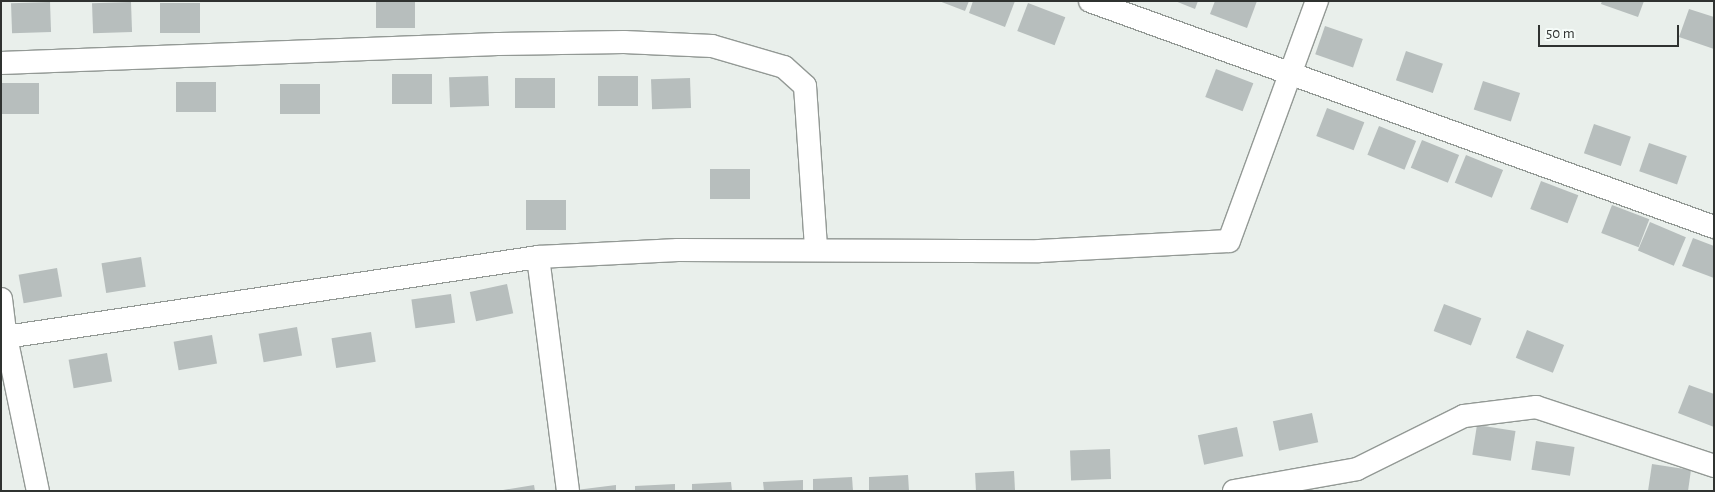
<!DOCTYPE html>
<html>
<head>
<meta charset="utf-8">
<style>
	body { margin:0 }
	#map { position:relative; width:1715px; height:492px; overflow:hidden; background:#e9efeb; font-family:"Alegreya Sans",sans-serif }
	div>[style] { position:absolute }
	.building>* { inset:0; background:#b7bebd; transform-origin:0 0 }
	.roads { filter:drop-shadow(1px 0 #939995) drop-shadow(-1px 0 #939995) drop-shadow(0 1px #939995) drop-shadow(0 -1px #939995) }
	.minor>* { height:22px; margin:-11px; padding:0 11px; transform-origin:11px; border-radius:11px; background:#fff }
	span { translate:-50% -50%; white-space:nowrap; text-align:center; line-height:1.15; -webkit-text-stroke:4px #f6fcf9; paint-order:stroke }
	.frame { position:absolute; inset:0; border:2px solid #2f3230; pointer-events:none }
	.scale { position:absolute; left:1538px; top:25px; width:141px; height:22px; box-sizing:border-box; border:2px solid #2f3230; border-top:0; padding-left:6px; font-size:15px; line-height:18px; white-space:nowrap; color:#2f3230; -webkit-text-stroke:4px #f6fcf9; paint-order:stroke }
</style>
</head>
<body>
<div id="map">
	<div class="building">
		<i style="left:376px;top:1px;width:39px;height:27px"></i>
		<i style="clip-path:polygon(939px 1px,969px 1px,965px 11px)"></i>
		<i style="clip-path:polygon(973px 1px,1015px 1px,1005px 27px,969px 13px)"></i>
		<i style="clip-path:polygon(1175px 1px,1198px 1px,1195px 9px)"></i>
		<i style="clip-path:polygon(1215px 1px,1257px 1px,1247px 28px,1210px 14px)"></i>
		<i style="clip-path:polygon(1602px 1px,1644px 1px,1638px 17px,1601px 4px)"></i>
		<i style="left:50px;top:2px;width:30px;height:39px;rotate:88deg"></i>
		<i style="left:131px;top:2px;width:30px;height:39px;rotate:88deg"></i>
		<i style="left:200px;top:3px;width:30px;height:40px;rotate:90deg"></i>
		<i style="left:1028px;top:3px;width:40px;height:30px;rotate:21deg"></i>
		<i style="clip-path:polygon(1689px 9px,1714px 17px,1714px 49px,1679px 37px)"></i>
		<i style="left:1325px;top:26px;width:40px;height:30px;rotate:19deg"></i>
		<i style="left:1406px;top:51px;width:39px;height:31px;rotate:19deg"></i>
		<i style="left:1216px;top:69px;width:40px;height:30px;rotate:21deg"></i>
		<i style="left:392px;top:74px;width:40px;height:30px"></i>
		<i style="left:488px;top:76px;width:30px;height:39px;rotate:88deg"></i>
		<i style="left:638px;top:76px;width:30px;height:40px;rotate:90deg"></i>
		<i style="left:555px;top:78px;width:30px;height:40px;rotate:90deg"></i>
		<i style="left:690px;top:78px;width:30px;height:39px;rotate:88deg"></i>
		<i style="left:1483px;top:81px;width:39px;height:30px;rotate:18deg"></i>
		<i style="left:176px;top:82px;width:40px;height:30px"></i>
		<i style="left:1px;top:83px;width:38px;height:31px"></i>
		<i style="left:320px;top:84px;width:30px;height:40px;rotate:90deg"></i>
		<i style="left:1327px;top:108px;width:40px;height:30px;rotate:21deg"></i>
		<i style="left:1594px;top:124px;width:39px;height:31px;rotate:19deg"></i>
		<i style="left:1379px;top:126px;width:40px;height:31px;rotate:22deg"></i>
		<i style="left:1422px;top:140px;width:40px;height:30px;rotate:22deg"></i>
		<i style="left:1649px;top:143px;width:40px;height:30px;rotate:19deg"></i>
		<i style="left:1466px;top:155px;width:40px;height:30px;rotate:22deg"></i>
		<i style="left:750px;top:169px;width:30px;height:40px;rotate:90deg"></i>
		<i style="left:1541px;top:181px;width:40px;height:30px;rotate:21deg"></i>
		<i style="left:566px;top:200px;width:30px;height:40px;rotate:90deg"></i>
		<i style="left:1612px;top:205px;width:40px;height:30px;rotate:21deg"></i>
		<i style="left:1650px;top:222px;width:39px;height:31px;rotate:23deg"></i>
		<i style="clip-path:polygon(1693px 238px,1714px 246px,1714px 278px,1682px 266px)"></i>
		<i style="left:141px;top:257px;width:30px;height:40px;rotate:81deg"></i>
		<i style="left:57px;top:268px;width:29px;height:39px;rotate:80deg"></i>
		<i style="left:507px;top:284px;width:30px;height:38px;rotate:78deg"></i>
		<i style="left:451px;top:294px;width:29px;height:40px;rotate:82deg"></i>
		<i style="left:1444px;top:304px;width:40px;height:29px;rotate:21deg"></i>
		<i style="left:297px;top:327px;width:29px;height:39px;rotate:80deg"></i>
		<i style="left:1527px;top:330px;width:40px;height:30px;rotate:22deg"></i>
		<i style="left:371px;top:332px;width:30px;height:40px;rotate:81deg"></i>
		<i style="left:212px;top:335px;width:29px;height:39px;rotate:80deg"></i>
		<i style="left:107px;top:353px;width:29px;height:39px;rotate:80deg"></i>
		<i style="clip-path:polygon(1689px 385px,1714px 394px,1714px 427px,1678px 413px)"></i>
		<i style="left:1312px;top:413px;width:30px;height:40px;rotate:78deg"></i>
		<i style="left:1477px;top:425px;width:39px;height:30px;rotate:9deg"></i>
		<i style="left:1237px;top:427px;width:30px;height:40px;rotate:78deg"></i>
		<i style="left:1536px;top:441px;width:39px;height:29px;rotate:9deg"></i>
		<i style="left:1110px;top:449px;width:30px;height:40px;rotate:88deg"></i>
		<i style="clip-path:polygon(1652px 464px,1691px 470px,1688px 491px,1648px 491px)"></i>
		<i style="left:1014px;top:471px;width:20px;height:39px;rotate:87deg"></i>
		<i style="clip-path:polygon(908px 475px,909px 491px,869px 491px,869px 477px)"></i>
		<i style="clip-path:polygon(852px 477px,853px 491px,813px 491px,813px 479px)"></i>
		<i style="clip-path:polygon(803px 480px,803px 491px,764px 491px,763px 482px)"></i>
		<i style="clip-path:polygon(731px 482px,732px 491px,692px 491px,692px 484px)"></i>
		<i style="clip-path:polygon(675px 484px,675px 491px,635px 491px,635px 486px)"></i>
		<i style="clip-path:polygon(534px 485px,535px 491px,503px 491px,503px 490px)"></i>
		<i style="clip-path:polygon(616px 485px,616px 491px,577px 491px,576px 490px)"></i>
	</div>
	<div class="roads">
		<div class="minor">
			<i style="left:1090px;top:1px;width:664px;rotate:19.91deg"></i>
			<i style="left:1px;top:63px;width:497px;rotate:-2.2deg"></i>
			<i style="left:498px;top:44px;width:126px;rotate:-0.9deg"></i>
			<i style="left:624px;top:42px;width:88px;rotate:2.6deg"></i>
			<i style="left:712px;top:46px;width:75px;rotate:16.3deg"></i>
			<i style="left:784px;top:67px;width:28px;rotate:42deg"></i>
			<i style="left:805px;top:86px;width:163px;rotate:86.1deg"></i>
			<i style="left:538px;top:257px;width:236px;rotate:82.7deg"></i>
			<i style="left:1px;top:299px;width:38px;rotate:83deg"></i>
			<i style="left:6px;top:337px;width:157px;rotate:78.3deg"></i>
			<i style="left:6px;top:337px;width:538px;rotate:-8.55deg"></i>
			<i style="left:538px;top:257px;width:140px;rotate:-2.9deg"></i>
			<i style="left:678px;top:250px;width:361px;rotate:0.2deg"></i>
			<i style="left:1039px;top:251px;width:190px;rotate:-3deg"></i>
			<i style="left:1229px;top:241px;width:256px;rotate:-69.9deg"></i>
			<i style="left:1234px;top:491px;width:125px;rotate:-10.1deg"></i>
			<i style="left:1357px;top:469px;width:119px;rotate:-26.4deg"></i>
			<i style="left:1464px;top:416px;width:73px;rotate:-7.1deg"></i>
			<i style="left:1536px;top:407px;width:188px;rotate:18.3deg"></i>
		</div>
	</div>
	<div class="frame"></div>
	<div class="scale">50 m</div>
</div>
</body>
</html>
